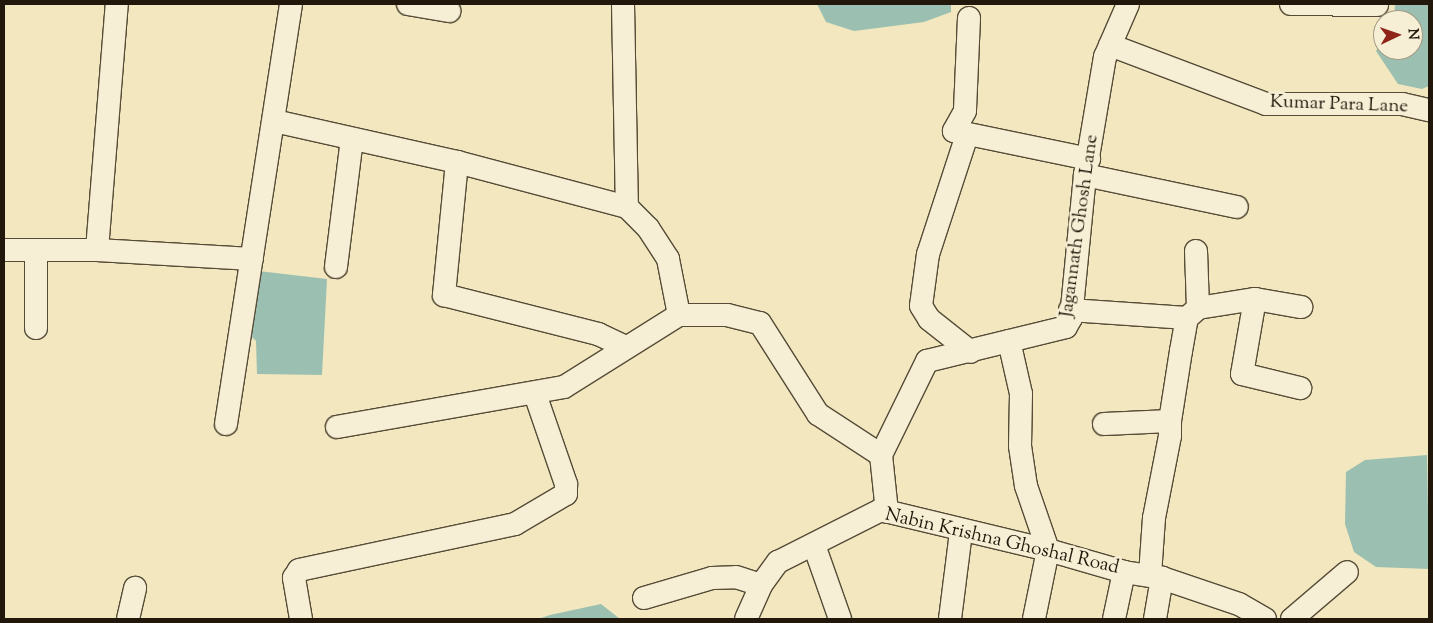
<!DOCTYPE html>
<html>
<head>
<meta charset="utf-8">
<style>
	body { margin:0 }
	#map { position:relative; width:1433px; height:623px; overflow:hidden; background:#f2e7be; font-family:"Sorts Mill Goudy",serif }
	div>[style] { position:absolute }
	.water>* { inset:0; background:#9bc0b1 }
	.roads { filter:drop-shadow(1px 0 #554b37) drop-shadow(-1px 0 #554b37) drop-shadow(0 1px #554b37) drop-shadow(0 -1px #554b37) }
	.street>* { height:22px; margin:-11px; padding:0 11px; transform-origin:11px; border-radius:11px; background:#f7efd5 }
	span { translate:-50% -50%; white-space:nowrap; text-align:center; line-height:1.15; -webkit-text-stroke:5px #f7efd5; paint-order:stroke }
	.street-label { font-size:19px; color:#21170a }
	.frame { position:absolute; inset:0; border:5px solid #21170a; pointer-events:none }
	.north { position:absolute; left:1373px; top:10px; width:50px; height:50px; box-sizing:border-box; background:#f7efd5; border:1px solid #a19984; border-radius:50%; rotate:87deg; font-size:14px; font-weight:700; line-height:20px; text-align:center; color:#21170a }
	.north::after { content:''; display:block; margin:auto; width:18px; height:22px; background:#8f2418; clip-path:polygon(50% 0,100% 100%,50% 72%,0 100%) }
</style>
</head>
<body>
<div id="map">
	<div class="water">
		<i style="clip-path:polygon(817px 4px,951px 4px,951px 12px,924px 22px,854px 31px,826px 22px)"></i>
		<i style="clip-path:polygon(1395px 4px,1429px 4px,1429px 86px,1422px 89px,1398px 84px,1376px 51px,1383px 39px,1383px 50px,1413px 50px,1413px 20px,1394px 20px)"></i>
		<i style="clip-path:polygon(250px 270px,327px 279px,322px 375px,257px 374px,256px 341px,238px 323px)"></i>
		<i style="clip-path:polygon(1427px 455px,1429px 569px,1376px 567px,1354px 552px,1345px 524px,1346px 472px,1365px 460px)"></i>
		<i style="clip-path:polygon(601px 604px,620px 619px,538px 619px,550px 615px)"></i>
	</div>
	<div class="roads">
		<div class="street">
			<i style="left:408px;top:4px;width:42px;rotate:9.7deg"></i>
			<i style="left:623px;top:4px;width:203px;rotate:88.9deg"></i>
			<i style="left:627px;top:207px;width:30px;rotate:45deg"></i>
			<i style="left:648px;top:228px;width:37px;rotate:57deg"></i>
			<i style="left:668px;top:259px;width:57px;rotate:78.9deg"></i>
			<i style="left:1291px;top:4px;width:86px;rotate:0.7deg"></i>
			<i style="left:969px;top:18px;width:93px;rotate:92.5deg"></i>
			<i style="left:965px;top:111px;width:23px;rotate:119deg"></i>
			<i style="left:954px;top:131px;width:138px;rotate:11.7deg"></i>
			<i style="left:1110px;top:45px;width:167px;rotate:20.7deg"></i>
			<i style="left:1266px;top:104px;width:136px"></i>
			<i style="left:1402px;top:104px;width:28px;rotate:13deg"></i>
			<i style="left:274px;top:121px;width:188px;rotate:12.6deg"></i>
			<i style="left:457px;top:162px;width:176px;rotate:14.8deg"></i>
			<i style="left:967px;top:135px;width:125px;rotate:108.1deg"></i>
			<i style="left:928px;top:254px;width:52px;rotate:97.7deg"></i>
			<i style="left:921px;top:306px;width:15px;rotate:58deg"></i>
			<i style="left:929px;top:319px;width:53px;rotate:38.2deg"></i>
			<i style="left:457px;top:162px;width:134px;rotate:95.6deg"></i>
			<i style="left:444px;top:295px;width:159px;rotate:14.2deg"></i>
			<i style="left:598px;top:334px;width:31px;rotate:25deg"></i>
			<i style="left:1085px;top:175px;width:155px;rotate:11.9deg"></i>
			<i style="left:4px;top:250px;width:93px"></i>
			<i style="left:97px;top:250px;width:155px;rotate:3.3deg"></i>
			<i style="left:36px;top:250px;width:78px;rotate:90deg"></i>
			<i style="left:97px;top:250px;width:247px;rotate:-85.4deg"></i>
			<i style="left:336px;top:267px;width:129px;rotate:-82.9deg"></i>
			<i style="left:1255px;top:299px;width:76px;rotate:99.8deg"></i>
			<i style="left:1242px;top:374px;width:60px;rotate:13.6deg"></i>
			<i style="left:1198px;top:308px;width:58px;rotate:-9deg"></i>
			<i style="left:1255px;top:299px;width:47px;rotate:9.9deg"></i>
			<i style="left:1070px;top:310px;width:117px;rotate:3.9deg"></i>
			<i style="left:1009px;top:341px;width:54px;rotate:77.2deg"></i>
			<i style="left:1021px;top:394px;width:52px;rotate:91.1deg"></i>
			<i style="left:1020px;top:446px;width:40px;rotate:81.5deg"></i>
			<i style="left:1026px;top:486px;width:68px;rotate:71deg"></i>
			<i style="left:1048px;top:550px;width:70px;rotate:101.5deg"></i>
			<i style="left:226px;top:424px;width:425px;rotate:-81.2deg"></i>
			<i style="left:1104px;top:424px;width:66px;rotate:-2.6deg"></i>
			<i style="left:337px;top:427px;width:230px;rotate:-10deg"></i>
			<i style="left:564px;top:387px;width:136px;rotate:-32.1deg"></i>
			<i style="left:679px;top:315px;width:48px"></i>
			<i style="left:727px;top:315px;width:34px;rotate:14deg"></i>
			<i style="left:760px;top:323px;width:108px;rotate:57.5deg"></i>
			<i style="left:818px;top:414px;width:75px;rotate:33.1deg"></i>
			<i style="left:887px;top:512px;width:57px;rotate:-96deg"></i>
			<i style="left:881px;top:455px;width:105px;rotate:-63.9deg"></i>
			<i style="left:927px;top:361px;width:143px;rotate:-13.7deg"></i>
			<i style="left:1066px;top:327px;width:10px;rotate:-61deg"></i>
			<i style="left:1071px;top:318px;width:144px;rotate:-84.4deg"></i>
			<i style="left:1085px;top:175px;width:120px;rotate:-80.4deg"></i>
			<i style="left:1105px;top:57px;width:58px;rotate:-66.5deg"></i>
			<i style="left:814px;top:545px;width:78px;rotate:70.6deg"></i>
			<i style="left:1150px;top:575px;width:57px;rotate:-86deg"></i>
			<i style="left:1154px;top:518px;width:84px;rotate:-79deg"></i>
			<i style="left:1170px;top:436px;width:15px;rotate:-90deg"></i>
			<i style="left:1170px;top:421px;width:71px;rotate:-81.1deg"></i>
			<i style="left:1181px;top:351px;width:34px;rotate:-80deg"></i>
			<i style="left:1187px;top:318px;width:15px;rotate:-42deg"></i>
			<i style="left:1198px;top:308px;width:57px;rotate:-92deg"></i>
			<i style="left:644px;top:598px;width:71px;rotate:-16.4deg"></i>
			<i style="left:712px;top:578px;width:24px;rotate:-2deg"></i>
			<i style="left:736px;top:577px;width:26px;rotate:18deg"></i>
			<i style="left:128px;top:619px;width:32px;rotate:-77deg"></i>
			<i style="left:301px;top:619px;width:42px;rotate:-99.7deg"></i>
			<i style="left:294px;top:578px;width:9px;rotate:-58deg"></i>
			<i style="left:299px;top:570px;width:221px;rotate:-12deg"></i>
			<i style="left:515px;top:524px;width:59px;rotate:-30.5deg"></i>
			<i style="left:566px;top:494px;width:10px;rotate:-90deg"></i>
			<i style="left:566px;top:484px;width:95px;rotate:-109deg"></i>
			<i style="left:746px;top:619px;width:37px;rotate:-66deg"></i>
			<i style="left:761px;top:585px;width:29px;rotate:-54deg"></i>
			<i style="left:778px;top:562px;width:115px;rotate:-26.8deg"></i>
			<i style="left:881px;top:510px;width:172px;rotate:13.5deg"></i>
			<i style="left:1048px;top:550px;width:79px;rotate:16.1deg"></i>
			<i style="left:1124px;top:572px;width:38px;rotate:9deg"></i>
			<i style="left:1162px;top:578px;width:81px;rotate:18.7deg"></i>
			<i style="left:1239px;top:604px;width:30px;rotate:30deg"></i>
			<i style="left:950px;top:619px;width:88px;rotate:-82.8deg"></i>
			<i style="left:1114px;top:619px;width:48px;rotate:-78deg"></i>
			<i style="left:1155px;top:619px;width:42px;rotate:-80.3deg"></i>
			<i style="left:1292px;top:619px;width:72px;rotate:-40.5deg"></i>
		</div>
	</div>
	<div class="street-label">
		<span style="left:1339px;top:105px;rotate:2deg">Kumar Para Lane</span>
		<span style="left:1080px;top:226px;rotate:-82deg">Jagannath Ghosh Lane</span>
		<span style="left:1002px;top:542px;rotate:13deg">Nabin Krishna Ghoshal Road</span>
	</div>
	<div class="frame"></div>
	<div class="north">N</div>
</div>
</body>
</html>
